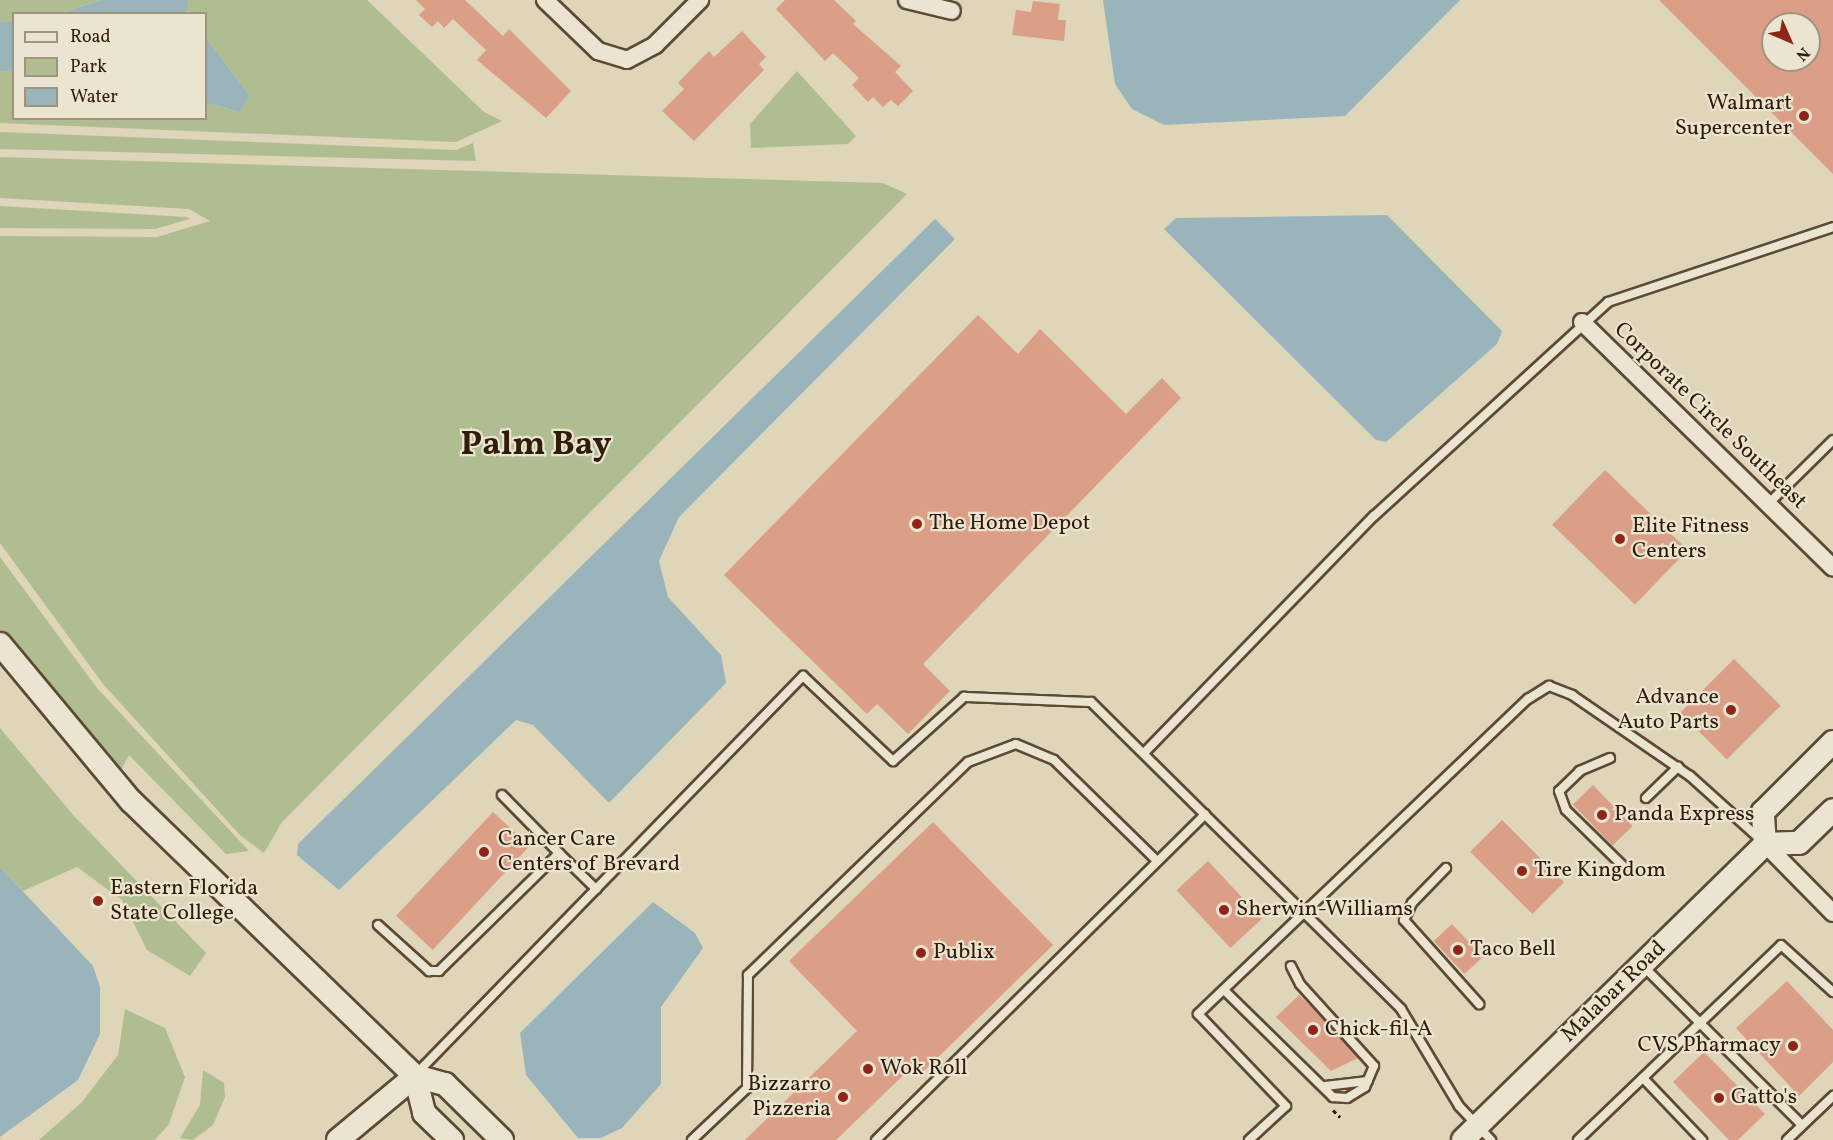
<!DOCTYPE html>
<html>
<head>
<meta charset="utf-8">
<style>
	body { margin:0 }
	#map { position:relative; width:1833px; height:1140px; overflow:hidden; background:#dfd5b8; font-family:Vollkorn,serif }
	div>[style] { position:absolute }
	.green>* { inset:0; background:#b0bd90 }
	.water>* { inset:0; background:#99b5bb; transform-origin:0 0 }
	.building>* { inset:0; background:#db9e86; transform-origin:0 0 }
	.path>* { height:3px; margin-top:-1.5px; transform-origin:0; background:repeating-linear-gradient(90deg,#301c09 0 4.5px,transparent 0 7.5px) }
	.roads { filter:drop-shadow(2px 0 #5c4a35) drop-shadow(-2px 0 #5c4a35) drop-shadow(0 2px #5c4a35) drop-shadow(0 -2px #5c4a35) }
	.lane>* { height:8px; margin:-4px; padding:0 4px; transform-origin:4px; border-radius:4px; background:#eae4d1 }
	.street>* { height:16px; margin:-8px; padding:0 8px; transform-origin:8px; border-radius:8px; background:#eae4d1 }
	.secondary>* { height:22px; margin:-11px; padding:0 11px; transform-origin:11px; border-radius:11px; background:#eae4d1 }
	.dots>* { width:16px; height:16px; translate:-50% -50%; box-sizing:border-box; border:3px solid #eae4d1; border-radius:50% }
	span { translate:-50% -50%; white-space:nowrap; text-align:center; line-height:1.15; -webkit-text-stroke:4.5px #eae4d1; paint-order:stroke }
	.poi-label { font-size:22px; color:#301c09 }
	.right { translate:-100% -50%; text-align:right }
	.left { translate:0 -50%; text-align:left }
	.street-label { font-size:22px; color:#301c09 }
	.town-label { font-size:34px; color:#301c09; font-weight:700 }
	.legend { position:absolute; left:12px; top:12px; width:195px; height:108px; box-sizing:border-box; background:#eae4d1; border:2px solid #a09481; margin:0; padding:8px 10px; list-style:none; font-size:18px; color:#301c09 }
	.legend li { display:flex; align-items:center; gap:12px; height:30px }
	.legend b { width:30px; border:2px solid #a09481 }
	.north { position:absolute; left:1761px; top:12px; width:60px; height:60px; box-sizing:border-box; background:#eae4d1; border:2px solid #a09481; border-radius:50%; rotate:135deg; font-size:16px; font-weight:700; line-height:24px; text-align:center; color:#301c09 }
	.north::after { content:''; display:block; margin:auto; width:21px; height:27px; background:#8f2418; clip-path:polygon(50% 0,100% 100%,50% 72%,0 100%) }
</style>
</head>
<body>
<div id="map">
	<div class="green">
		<i style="clip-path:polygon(0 0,101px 0,61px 13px,14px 14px,13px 22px,0 22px)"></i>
		<i style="clip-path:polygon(188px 0,367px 0,484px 112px,502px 121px,456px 142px,0 123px,0 71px,13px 71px,14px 118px,206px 118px,206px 103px,238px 112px,250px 96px,206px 38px,206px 14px,185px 11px)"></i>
		<i style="clip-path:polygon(797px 71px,856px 136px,848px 144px,751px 148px,750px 124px)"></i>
		<i style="clip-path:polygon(0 132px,456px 150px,473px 143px,476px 161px,0 149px)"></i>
		<i style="clip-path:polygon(0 157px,883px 183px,907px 194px,282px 822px,264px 853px,240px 835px,103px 684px,0 543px,0 236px,157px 237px,210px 221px,189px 209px,0 198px)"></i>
		<i style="clip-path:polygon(0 206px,187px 217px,190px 219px,155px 229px,0 228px)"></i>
		<i style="clip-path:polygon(0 557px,97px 688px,249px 851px,226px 854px,129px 755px,119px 774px,73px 723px,0 629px)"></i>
		<i style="clip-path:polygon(0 728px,74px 816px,206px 953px,190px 976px,147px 950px,122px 900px,77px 867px,23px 891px,0 867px)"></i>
		<i style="clip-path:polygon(125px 1009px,165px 1028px,185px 1077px,169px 1124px,155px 1140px,39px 1140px,82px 1102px,118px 1055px)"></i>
		<i style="clip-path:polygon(203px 1070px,224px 1083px,225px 1097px,213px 1125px,193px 1140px,180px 1138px,200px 1105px)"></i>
	</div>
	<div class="water">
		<i style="clip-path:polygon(101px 0,188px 0,187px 13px,61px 13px)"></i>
		<i style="clip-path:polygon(1103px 0,1460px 0,1345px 116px,1164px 125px,1132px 109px,1115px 84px)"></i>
		<i style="left:0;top:22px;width:13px;height:49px"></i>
		<i style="clip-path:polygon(206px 38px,250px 96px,239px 112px,206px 103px)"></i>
		<i style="clip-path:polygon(1387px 215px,1502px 331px,1497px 344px,1386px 442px,1376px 440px,1164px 229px,1176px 218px)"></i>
		<i style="clip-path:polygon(935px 219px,955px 239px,679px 517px,659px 561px,668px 597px,721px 655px,726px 683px,609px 803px,533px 725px,516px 720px,339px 890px,297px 855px,298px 844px)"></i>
		<i style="clip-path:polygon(0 867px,93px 966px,100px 987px,100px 1034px,78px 1080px,0 1137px)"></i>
		<i style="clip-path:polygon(653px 902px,695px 933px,703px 948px,661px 1007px,661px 1084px,622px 1128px,601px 1138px,578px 1138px,526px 1075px,520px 1033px)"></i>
	</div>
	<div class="building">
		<i style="clip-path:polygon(416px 0,465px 0,503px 36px,509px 29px,571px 91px,546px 118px,477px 60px,486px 50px,453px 19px,444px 28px,438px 21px,432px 27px,419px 15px,425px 9px)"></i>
		<i style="clip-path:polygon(785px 0,834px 0,856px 21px,853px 24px,901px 66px,895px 72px,913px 91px,898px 106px,891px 100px,883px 107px,873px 97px,868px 102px,852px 85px,859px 78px,833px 53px,825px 61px,776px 9px)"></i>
		<i style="clip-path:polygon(evenodd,1659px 0,1833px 0,1833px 174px,1659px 0,1773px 24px,1809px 24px,1809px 60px,1773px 60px,1773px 24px)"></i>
		<i style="clip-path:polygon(1033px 1px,1060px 4px,1058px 20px,1066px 20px,1064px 41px,1012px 35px,1016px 10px,1031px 12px)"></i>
		<i style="clip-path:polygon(742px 31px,766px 57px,759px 64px,764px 70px,694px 141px,662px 111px,684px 89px,678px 83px,697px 63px,709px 51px,714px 57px)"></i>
		<i style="clip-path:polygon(978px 315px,1018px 354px,1040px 329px,1126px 414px,1162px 378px,1181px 398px,923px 664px,950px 691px,908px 734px,877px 704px,867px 714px,724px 575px)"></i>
		<i style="left:1605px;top:470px;width:115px;height:76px;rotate:44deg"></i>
		<i style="left:1734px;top:659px;width:66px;height:76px;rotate:45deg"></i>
		<i style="left:1593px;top:785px;width:57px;height:28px;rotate:46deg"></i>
		<i style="left:493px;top:812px;width:50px;height:142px;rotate:43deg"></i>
		<i style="left:1502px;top:820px;width:88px;height:45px;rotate:45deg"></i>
		<i style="clip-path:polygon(933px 822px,1053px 945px,923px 1072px,915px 1064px,836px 1140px,745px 1140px,857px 1031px,789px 961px)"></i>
		<i style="left:1208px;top:861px;width:79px;height:43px;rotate:47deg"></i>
		<i style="left:1452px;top:924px;width:45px;height:25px;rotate:47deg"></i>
		<i style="clip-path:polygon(1787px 981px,1833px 1030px,1833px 1062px,1799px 1096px,1736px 1028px)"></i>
		<i style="clip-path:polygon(1299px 995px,1313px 1008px,1358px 1058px,1331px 1071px,1276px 1017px)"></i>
		<i style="clip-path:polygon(1704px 1052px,1765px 1114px,1738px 1140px,1729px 1140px,1673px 1082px)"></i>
	</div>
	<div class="path">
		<i style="left:1333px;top:1110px;width:10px;rotate:45deg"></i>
	</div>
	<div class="roads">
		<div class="lane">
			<i style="left:1768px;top:504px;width:91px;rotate:-44.6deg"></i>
			<i style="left:1144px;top:753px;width:330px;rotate:-45.9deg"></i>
			<i style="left:1374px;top:516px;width:317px;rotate:-42.4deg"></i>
			<i style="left:1608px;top:302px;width:237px;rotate:-18.4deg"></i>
			<i style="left:1610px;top:758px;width:33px;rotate:157deg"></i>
			<i style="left:1580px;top:771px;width:29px;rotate:136deg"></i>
			<i style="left:1559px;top:791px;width:20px;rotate:70deg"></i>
			<i style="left:1566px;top:810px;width:83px;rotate:44.5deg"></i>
			<i style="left:502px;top:795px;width:81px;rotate:45.5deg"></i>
			<i style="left:1646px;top:798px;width:45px;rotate:-44.1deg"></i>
			<i style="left:1446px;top:868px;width:49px;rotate:134.2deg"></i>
			<i style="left:1412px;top:903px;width:19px;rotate:115deg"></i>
			<i style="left:1404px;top:920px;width:113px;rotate:48.2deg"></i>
			<i style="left:378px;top:925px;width:69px;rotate:42deg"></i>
			<i style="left:429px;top:971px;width:10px"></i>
			<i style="left:439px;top:971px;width:168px;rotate:-44.5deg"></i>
			<i style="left:559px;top:853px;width:52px;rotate:44.2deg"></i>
			<i style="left:1642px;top:965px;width:226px;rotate:45deg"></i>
			<i style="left:1226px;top:992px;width:150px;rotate:44.5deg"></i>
			<i style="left:1333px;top:1097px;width:14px;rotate:4deg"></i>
			<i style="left:1347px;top:1098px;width:21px;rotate:-31deg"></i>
			<i style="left:1365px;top:1087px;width:23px;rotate:-67deg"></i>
			<i style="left:1374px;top:1066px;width:110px;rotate:-132.1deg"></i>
			<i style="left:1300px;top:984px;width:20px;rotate:-117deg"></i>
			<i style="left:417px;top:1073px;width:554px;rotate:-45.8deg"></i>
			<i style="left:803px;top:676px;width:124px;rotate:43.4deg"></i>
			<i style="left:893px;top:761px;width:96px;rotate:-42deg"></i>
			<i style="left:964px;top:697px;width:127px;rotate:2.3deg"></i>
			<i style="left:1091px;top:702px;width:436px;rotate:44.7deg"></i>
			<i style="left:1401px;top:1009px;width:113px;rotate:59.1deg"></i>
			<i style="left:1459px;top:1106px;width:47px;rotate:46.7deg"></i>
			<i style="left:1643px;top:1078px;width:86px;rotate:46.4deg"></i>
			<i style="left:1325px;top:1086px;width:43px;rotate:-6.6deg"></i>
			<i style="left:692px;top:1140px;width:76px;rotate:-43.4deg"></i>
			<i style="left:747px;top:1088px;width:113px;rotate:-89.5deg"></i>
			<i style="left:748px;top:975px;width:306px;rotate:-44.1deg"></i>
			<i style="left:968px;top:762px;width:51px;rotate:-20.6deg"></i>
			<i style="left:1016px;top:744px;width:41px;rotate:22.8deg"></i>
			<i style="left:1054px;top:760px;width:144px;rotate:44.4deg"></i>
			<i style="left:876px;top:1140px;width:463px;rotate:-44.7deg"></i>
			<i style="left:1249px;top:1140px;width:50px;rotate:-42.6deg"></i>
			<i style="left:1286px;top:1106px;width:127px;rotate:-133.7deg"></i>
			<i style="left:1198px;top:1014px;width:456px;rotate:-43.7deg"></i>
			<i style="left:1528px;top:699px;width:25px;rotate:-32deg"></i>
			<i style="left:1549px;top:686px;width:25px;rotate:21deg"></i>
			<i style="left:1572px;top:695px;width:143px;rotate:34.5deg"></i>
			<i style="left:1690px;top:776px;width:94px;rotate:42deg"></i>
			<i style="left:1578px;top:1140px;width:281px;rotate:-43.8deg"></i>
			<i style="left:1781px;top:945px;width:70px;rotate:42.1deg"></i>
			<i style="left:1787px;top:1140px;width:64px;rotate:-43.7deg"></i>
		</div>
		<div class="street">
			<i style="left:545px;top:0;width:74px;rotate:43.9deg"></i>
			<i style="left:598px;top:51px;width:30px;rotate:17deg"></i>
			<i style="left:627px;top:60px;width:32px;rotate:-28deg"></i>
			<i style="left:655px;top:45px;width:64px;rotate:-45deg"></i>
			<i style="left:907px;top:0;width:46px;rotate:13.7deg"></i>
			<i style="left:1582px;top:322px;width:351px;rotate:44.4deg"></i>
			<i style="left:1765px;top:844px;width:97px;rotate:45.4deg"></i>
		</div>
		<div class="secondary">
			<i style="left:0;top:644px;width:204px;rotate:50.2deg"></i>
			<i style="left:131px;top:801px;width:395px;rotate:44.1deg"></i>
			<i style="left:415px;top:1076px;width:31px;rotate:15deg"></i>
			<i style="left:445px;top:1084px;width:80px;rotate:44.5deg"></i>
			<i style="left:1765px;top:844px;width:32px;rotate:-94deg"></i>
			<i style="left:1763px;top:812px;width:99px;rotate:-45deg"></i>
			<i style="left:1765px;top:844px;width:34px;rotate:-2deg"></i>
			<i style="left:1799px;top:843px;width:47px;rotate:-44.1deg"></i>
			<i style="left:415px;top:1076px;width:38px;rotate:76deg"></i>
			<i style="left:424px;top:1113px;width:39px;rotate:44deg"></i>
			<i style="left:338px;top:1140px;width:100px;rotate:-39.7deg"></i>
			<i style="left:1463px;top:1140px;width:423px;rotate:-44.4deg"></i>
		</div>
	</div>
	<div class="dots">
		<i style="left:1804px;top:116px;background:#8f2418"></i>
		<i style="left:917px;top:524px;background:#8f2418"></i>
		<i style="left:1620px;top:539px;background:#8f2418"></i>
		<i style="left:1731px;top:710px;background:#8f2418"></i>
		<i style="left:1602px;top:815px;background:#8f2418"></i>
		<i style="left:484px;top:852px;background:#8f2418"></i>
		<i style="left:1522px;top:871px;background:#8f2418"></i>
		<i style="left:98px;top:901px;background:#8f2418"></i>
		<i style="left:1224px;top:910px;background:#8f2418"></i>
		<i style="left:1458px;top:950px;background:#8f2418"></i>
		<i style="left:921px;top:953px;background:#8f2418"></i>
		<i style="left:1313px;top:1030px;background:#8f2418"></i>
		<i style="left:1793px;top:1046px;background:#8f2418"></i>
		<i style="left:868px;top:1069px;background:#8f2418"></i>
		<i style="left:843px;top:1097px;background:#8f2418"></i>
		<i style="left:1719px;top:1098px;background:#8f2418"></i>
	</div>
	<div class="poi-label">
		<span class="right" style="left:1792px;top:116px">Walmart<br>Supercenter</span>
		<span class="left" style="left:929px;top:524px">The Home Depot</span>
		<span class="left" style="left:1632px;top:539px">Elite Fitness<br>Centers</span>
		<span class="right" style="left:1719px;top:710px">Advance<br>Auto Parts</span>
		<span class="left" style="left:1614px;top:815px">Panda Express</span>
		<span class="left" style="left:498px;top:852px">Cancer Care<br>Centers of Brevard</span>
		<span class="left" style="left:1534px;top:871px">Tire Kingdom</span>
		<span class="left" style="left:110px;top:901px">Eastern Florida<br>State College</span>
		<span class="left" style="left:1236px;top:910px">Sherwin-Williams</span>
		<span class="left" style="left:1470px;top:950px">Taco Bell</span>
		<span class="left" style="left:933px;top:953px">Publix</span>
		<span class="left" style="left:1325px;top:1030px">Chick-fil-A</span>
		<span class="right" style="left:1781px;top:1046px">CVS Pharmacy</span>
		<span class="left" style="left:880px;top:1069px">Wok Roll</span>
		<span class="right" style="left:831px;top:1097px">Bizzarro<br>Pizzeria</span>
		<span class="left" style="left:1731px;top:1098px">Gatto's</span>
	</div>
	<div class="street-label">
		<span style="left:1710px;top:416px;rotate:44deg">Corporate Circle Southeast</span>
		<span style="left:1614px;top:992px;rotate:-44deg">Malabar Road</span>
	</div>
	<div class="town-label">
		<span style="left:536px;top:446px">Palm Bay</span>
	</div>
	<ul class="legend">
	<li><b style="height:8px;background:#eae4d1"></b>Road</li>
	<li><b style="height:16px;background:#b0bd90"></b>Park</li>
	<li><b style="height:16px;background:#99b5bb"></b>Water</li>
	</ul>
	<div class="north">N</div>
</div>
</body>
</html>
